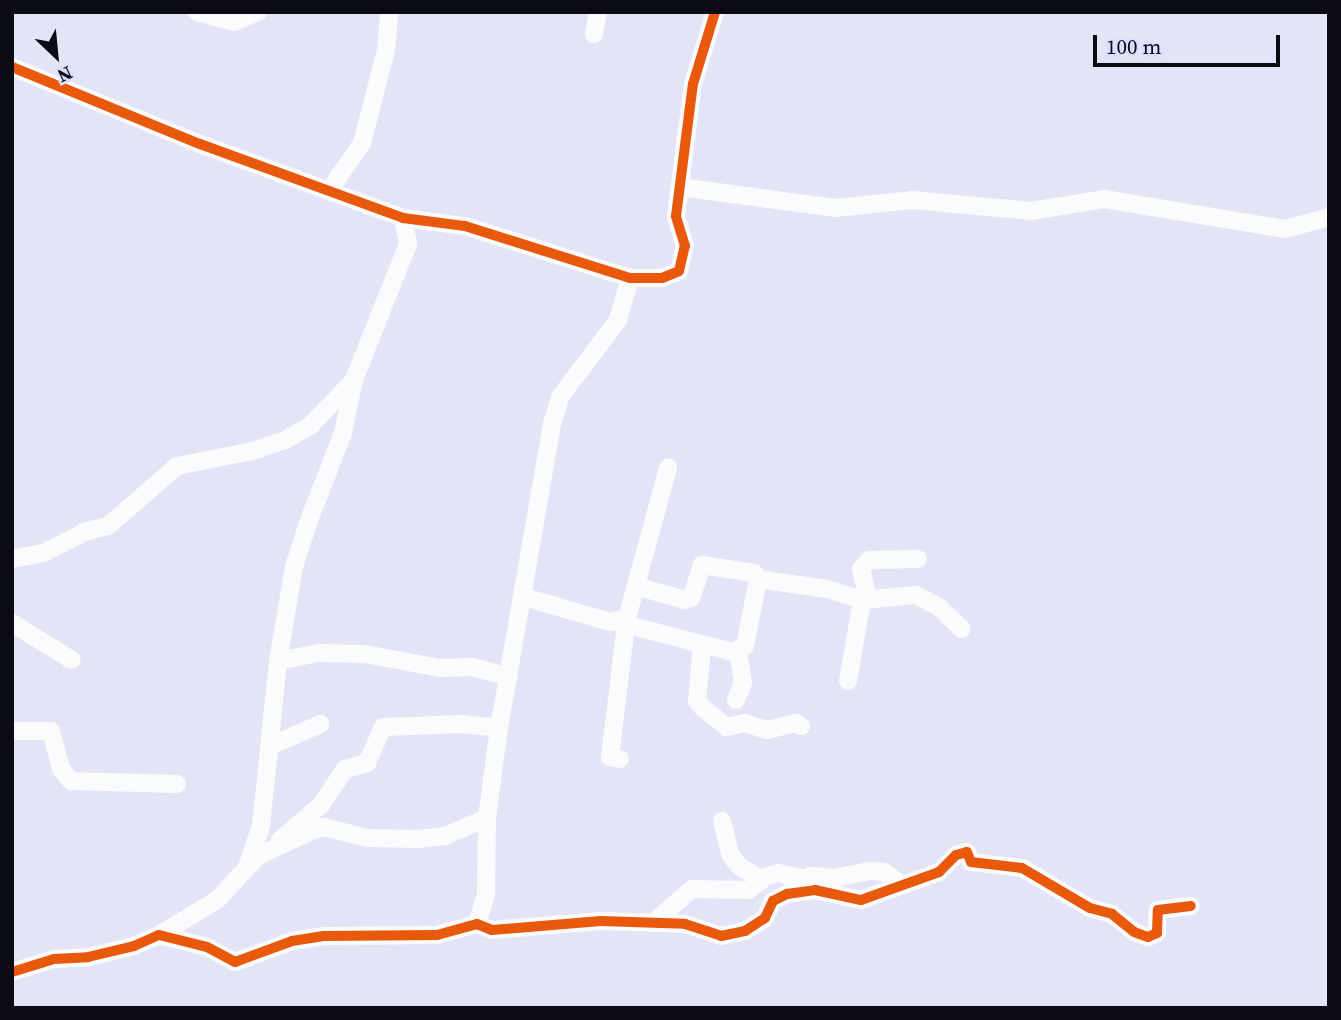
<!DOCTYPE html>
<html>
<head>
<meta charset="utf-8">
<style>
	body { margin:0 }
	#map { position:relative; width:1341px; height:1020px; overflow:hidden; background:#e3e5f6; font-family:"Source Serif 4",serif }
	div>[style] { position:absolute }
	.minor>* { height:18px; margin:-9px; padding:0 9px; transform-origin:9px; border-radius:9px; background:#fbfbfe }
	.cycleway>* { height:10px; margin:-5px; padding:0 5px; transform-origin:5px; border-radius:5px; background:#e8590c }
	span { translate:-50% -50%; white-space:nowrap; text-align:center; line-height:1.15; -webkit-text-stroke:7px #dbdffe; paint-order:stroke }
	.frame { position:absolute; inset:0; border:14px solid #0a0b15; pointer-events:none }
	.north { position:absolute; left:21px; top:21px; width:70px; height:70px; -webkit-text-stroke:5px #dbdffe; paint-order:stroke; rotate:154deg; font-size:19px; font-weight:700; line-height:28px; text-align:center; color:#0a0b15 }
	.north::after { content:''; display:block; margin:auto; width:24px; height:32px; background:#0a0b15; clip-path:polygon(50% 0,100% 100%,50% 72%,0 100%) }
	.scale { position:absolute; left:1093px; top:35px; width:187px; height:32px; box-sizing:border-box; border:4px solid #0a0b15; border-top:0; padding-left:9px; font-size:21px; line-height:24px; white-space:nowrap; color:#0a0b15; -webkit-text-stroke:5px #dbdffe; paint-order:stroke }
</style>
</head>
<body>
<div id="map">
	<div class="minor">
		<i style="left:197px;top:12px;width:38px;rotate:15deg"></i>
		<i style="left:234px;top:22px;width:26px;rotate:-23deg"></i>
		<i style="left:594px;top:34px;width:22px;rotate:-80deg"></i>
		<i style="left:12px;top:67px;width:203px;rotate:22.3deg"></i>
		<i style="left:200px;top:144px;width:216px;rotate:20deg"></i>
		<i style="left:403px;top:218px;width:63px;rotate:7.4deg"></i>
		<i style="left:465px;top:226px;width:173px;rotate:17.5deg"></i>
		<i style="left:630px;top:278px;width:32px"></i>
		<i style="left:662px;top:278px;width:18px;rotate:-22deg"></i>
		<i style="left:679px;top:271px;width:26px;rotate:-77deg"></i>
		<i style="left:685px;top:246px;width:31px;rotate:-107deg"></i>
		<i style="left:676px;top:216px;width:133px;rotate:-82.7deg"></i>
		<i style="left:693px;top:84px;width:75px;rotate:-73deg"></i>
		<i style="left:680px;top:187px;width:156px;rotate:7.7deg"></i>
		<i style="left:835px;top:208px;width:77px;rotate:-5.9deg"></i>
		<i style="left:912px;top:200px;width:120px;rotate:5.3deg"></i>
		<i style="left:1031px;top:211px;width:74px;rotate:-9.3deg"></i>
		<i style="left:1104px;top:199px;width:183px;rotate:9.4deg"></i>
		<i style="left:1285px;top:229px;width:46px;rotate:-15.3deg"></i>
		<i style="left:330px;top:189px;width:56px;rotate:-55.2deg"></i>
		<i style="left:362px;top:143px;width:96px;rotate:-75.5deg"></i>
		<i style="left:386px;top:50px;width:38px;rotate:-85deg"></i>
		<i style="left:403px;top:218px;width:26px;rotate:79deg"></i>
		<i style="left:408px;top:244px;width:146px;rotate:111.7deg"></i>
		<i style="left:354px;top:380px;width:54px;rotate:101.7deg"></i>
		<i style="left:343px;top:433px;width:97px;rotate:111.3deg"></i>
		<i style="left:308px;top:523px;width:46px;rotate:107.7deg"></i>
		<i style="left:294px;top:567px;width:95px;rotate:99.7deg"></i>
		<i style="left:278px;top:661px;width:41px;rotate:-11.3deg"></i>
		<i style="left:318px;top:653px;width:47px;rotate:1.2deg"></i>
		<i style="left:365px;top:654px;width:76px;rotate:10.6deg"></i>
		<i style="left:440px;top:668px;width:32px;rotate:-2deg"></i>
		<i style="left:472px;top:667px;width:38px;rotate:15deg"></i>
		<i style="left:12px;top:559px;width:32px;rotate:-11deg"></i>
		<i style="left:43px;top:553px;width:49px;rotate:-26.6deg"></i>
		<i style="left:87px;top:531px;width:22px;rotate:-13deg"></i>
		<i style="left:108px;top:526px;width:91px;rotate:-41deg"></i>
		<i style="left:177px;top:466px;width:77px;rotate:-11.2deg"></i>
		<i style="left:253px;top:451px;width:36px;rotate:-19deg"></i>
		<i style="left:287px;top:439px;width:28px;rotate:-30deg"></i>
		<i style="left:311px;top:425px;width:62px;rotate:-46.3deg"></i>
		<i style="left:918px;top:559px;width:49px;rotate:178.8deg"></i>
		<i style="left:869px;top:560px;width:12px;rotate:132deg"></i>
		<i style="left:861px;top:569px;width:22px;rotate:77deg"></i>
		<i style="left:866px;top:590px;width:11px;rotate:112deg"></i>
		<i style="left:862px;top:600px;width:54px;rotate:-5.3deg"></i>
		<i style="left:916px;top:595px;width:27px;rotate:28deg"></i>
		<i style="left:940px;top:608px;width:30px;rotate:44deg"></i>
		<i style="left:758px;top:579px;width:70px;rotate:8.2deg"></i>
		<i style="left:827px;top:589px;width:37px;rotate:17deg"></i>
		<i style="left:862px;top:600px;width:82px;rotate:99.8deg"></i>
		<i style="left:524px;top:597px;width:90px;rotate:16.2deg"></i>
		<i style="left:610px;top:622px;width:17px;rotate:-13deg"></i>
		<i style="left:627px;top:618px;width:156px;rotate:-74.7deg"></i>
		<i style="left:12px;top:623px;width:70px;rotate:31.7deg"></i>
		<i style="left:620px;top:623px;width:117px;rotate:14.4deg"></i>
		<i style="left:733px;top:652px;width:13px;rotate:-27deg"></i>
		<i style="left:745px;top:646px;width:68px;rotate:-79deg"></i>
		<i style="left:758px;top:579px;width:7px;rotate:-124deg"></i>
		<i style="left:754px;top:573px;width:53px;rotate:-171.3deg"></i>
		<i style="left:702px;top:565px;width:35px;rotate:108deg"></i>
		<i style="left:691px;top:598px;width:6px;rotate:162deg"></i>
		<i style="left:685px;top:600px;width:51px;rotate:-164.1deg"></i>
		<i style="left:702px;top:645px;width:56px;rotate:95.1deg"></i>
		<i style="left:697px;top:701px;width:8px;rotate:50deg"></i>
		<i style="left:702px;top:707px;width:32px;rotate:39deg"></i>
		<i style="left:727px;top:727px;width:18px;rotate:-13deg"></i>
		<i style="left:745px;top:723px;width:23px;rotate:18deg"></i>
		<i style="left:767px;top:730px;width:30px;rotate:-14deg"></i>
		<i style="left:796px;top:723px;width:6px;rotate:31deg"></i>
		<i style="left:736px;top:700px;width:18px;rotate:-68deg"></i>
		<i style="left:743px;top:683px;width:33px;rotate:-99deg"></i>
		<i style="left:12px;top:731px;width:39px"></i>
		<i style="left:51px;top:731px;width:39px;rotate:75deg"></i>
		<i style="left:61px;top:769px;width:16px;rotate:50deg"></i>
		<i style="left:71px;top:781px;width:106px;rotate:1.6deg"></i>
		<i style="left:270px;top:746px;width:55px;rotate:-23.7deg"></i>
		<i style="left:620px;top:759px;width:10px;rotate:-169deg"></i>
		<i style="left:610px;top:757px;width:133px;rotate:-83.1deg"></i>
		<i style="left:722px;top:821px;width:34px;rotate:76deg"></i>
		<i style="left:730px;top:854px;width:15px;rotate:53deg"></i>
		<i style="left:739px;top:866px;width:27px;rotate:31deg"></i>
		<i style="left:280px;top:840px;width:54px;rotate:-40.5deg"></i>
		<i style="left:321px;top:805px;width:43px;rotate:-56.3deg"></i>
		<i style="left:345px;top:769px;width:23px;rotate:-15deg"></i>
		<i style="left:367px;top:763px;width:39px;rotate:-66deg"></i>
		<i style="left:383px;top:727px;width:79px;rotate:-2.2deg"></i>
		<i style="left:462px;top:724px;width:37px;rotate:6deg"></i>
		<i style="left:248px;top:864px;width:40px;rotate:-71.1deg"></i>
		<i style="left:261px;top:826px;width:166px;rotate:-84.1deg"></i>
		<i style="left:793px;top:885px;width:20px;rotate:-27deg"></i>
		<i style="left:811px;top:876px;width:23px;rotate:5deg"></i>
		<i style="left:834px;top:878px;width:37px;rotate:-11deg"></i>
		<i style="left:870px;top:871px;width:14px;rotate:4deg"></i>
		<i style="left:884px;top:872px;width:23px;rotate:34deg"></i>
		<i style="left:653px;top:923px;width:52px;rotate:-41.1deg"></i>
		<i style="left:692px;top:889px;width:57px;rotate:1deg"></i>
		<i style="left:749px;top:890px;width:21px;rotate:-39deg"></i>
		<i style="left:765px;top:877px;width:14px;rotate:-17deg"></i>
		<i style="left:778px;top:873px;width:24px;rotate:12deg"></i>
		<i style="left:477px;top:924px;width:30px;rotate:-73deg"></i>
		<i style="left:486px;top:895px;width:77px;rotate:-89.3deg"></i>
		<i style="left:487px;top:818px;width:91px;rotate:-82.4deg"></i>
		<i style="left:499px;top:728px;width:309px;rotate:-80.1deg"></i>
		<i style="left:552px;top:424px;width:28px;rotate:-73deg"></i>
		<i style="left:560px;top:397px;width:96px;rotate:-53deg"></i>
		<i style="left:618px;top:320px;width:44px;rotate:-74.1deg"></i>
		<i style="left:159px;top:935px;width:68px;rotate:-31.1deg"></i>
		<i style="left:217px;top:900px;width:60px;rotate:-47deg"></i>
		<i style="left:258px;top:856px;width:59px;rotate:-25.3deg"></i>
		<i style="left:311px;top:831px;width:14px;rotate:-17deg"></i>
		<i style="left:324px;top:827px;width:44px;rotate:14.3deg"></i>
		<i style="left:367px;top:838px;width:50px;rotate:1.1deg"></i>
		<i style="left:417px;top:839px;width:28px;rotate:-6deg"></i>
		<i style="left:445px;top:836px;width:46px;rotate:-23.2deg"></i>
		<i style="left:12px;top:972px;width:44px;rotate:-17.2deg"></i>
		<i style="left:54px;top:959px;width:34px;rotate:-3deg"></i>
		<i style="left:88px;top:957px;width:47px;rotate:-13.4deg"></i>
		<i style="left:134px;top:946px;width:27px;rotate:-24deg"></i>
		<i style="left:159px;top:935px;width:49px;rotate:14deg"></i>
		<i style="left:207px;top:947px;width:32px;rotate:28deg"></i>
		<i style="left:235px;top:962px;width:61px;rotate:-20.2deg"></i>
		<i style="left:292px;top:941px;width:32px;rotate:-9deg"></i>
		<i style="left:324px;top:936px;width:113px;rotate:-0.5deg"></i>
		<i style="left:437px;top:935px;width:41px;rotate:-15.4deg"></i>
		<i style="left:477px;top:924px;width:16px;rotate:22deg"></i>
		<i style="left:492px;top:930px;width:109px;rotate:-4.7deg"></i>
		<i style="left:601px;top:921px;width:60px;rotate:1.9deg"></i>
		<i style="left:661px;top:923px;width:24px;rotate:2deg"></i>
		<i style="left:685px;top:924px;width:38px;rotate:18deg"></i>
		<i style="left:721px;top:936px;width:25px;rotate:-12deg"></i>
		<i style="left:745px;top:931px;width:24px;rotate:-33deg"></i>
		<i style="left:765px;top:918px;width:19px;rotate:-65deg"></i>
		<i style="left:773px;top:901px;width:16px;rotate:-27deg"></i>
		<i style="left:787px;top:894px;width:28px;rotate:-8deg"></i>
		<i style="left:815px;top:890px;width:47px;rotate:12.3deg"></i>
		<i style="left:861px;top:900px;width:83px;rotate:-19.7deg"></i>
		<i style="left:939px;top:872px;width:24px;rotate:-45deg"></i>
		<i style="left:956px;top:855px;width:11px;rotate:-15deg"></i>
		<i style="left:967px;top:852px;width:11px;rotate:68deg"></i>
		<i style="left:971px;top:862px;width:51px;rotate:6.7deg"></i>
		<i style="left:1022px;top:868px;width:79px;rotate:30.5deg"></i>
		<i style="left:1090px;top:908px;width:23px;rotate:15deg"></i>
		<i style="left:1112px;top:914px;width:28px;rotate:39deg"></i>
		<i style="left:1134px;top:932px;width:15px;rotate:20deg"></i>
		<i style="left:1148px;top:937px;width:10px;rotate:-24deg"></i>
		<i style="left:1157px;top:933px;width:23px;rotate:-88deg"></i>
		<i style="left:1158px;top:910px;width:33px;rotate:-7deg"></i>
	</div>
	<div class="cycleway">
		<i style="left:12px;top:67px;width:203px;rotate:22.3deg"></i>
		<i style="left:200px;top:144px;width:216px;rotate:20deg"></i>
		<i style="left:403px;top:218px;width:63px;rotate:7.4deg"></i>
		<i style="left:465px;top:226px;width:173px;rotate:17.5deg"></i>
		<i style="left:630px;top:278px;width:32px"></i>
		<i style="left:662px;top:278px;width:18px;rotate:-22deg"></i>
		<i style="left:679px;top:271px;width:26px;rotate:-77deg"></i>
		<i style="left:685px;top:246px;width:31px;rotate:-107deg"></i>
		<i style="left:676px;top:216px;width:133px;rotate:-82.7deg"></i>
		<i style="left:693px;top:84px;width:75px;rotate:-73deg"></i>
		<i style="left:12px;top:972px;width:44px;rotate:-17.2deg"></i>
		<i style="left:54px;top:959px;width:34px;rotate:-3deg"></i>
		<i style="left:88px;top:957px;width:47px;rotate:-13.4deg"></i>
		<i style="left:134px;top:946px;width:27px;rotate:-24deg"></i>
		<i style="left:159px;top:935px;width:49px;rotate:14deg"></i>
		<i style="left:207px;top:947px;width:32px;rotate:28deg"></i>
		<i style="left:235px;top:962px;width:61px;rotate:-20.2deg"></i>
		<i style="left:292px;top:941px;width:32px;rotate:-9deg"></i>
		<i style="left:324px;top:936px;width:113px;rotate:-0.5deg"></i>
		<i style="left:437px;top:935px;width:41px;rotate:-15.4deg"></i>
		<i style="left:477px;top:924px;width:16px;rotate:22deg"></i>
		<i style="left:492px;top:930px;width:109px;rotate:-4.7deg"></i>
		<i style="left:601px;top:921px;width:60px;rotate:1.9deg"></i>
		<i style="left:661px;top:923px;width:24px;rotate:2deg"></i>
		<i style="left:685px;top:924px;width:38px;rotate:18deg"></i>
		<i style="left:721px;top:936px;width:25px;rotate:-12deg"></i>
		<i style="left:745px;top:931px;width:24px;rotate:-33deg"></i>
		<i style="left:765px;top:918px;width:19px;rotate:-65deg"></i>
		<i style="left:773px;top:901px;width:16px;rotate:-27deg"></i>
		<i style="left:787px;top:894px;width:28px;rotate:-8deg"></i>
		<i style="left:815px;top:890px;width:47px;rotate:12.3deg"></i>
		<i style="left:861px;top:900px;width:83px;rotate:-19.7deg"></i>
		<i style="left:939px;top:872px;width:24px;rotate:-45deg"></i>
		<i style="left:956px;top:855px;width:11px;rotate:-15deg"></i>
		<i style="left:967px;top:852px;width:11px;rotate:68deg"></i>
		<i style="left:971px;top:862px;width:51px;rotate:6.7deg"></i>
		<i style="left:1022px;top:868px;width:79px;rotate:30.5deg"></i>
		<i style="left:1090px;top:908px;width:23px;rotate:15deg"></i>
		<i style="left:1112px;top:914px;width:28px;rotate:39deg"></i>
		<i style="left:1134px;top:932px;width:15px;rotate:20deg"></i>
		<i style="left:1148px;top:937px;width:10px;rotate:-24deg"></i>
		<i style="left:1157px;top:933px;width:23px;rotate:-88deg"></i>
		<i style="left:1158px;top:910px;width:33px;rotate:-7deg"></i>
	</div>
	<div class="frame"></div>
	<div class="north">N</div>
	<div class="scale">100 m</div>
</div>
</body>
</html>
